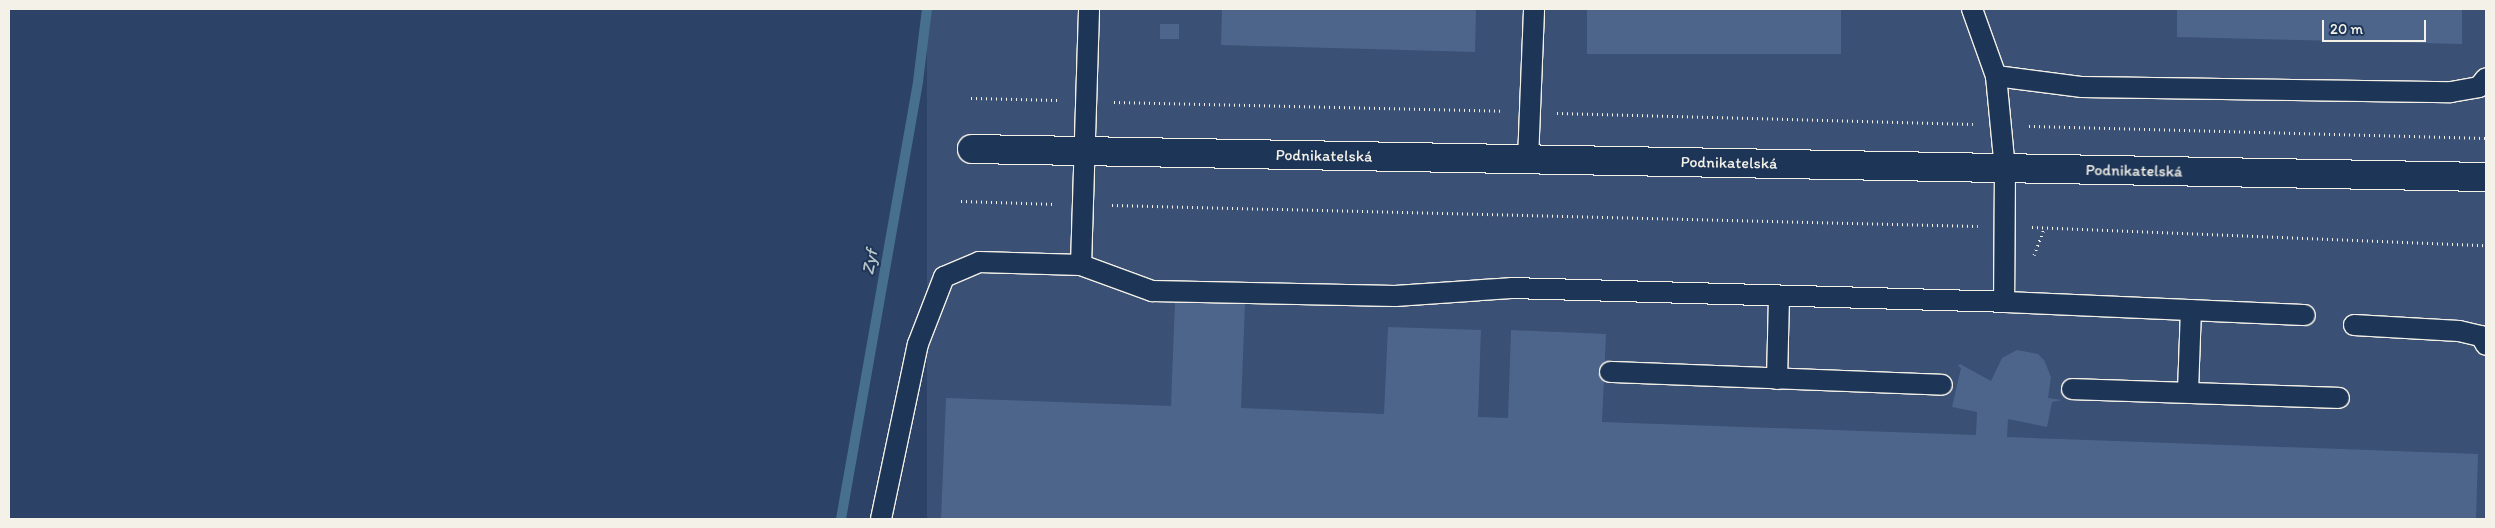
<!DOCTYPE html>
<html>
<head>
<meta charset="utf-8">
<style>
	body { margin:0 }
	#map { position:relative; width:2495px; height:528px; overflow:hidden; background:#2c4367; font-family:Itim,sans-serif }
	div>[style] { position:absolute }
	.built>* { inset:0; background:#3a5074; transform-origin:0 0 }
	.stream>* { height:10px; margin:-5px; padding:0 5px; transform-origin:5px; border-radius:5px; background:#46708d }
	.building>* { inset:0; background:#4e658b; transform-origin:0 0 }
	.path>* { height:3px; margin-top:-1.5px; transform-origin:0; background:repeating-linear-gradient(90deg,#f4f1e8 0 1px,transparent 0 5px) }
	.roads { filter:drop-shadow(1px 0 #f4f1e8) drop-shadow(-1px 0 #f4f1e8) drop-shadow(0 1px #f4f1e8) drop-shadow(0 -1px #f4f1e8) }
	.service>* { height:20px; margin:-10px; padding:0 10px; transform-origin:10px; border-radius:10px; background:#1d3557 }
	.minor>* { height:28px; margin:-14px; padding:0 14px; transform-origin:14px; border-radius:14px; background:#1d3557 }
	span { translate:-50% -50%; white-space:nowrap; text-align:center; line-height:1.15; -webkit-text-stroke:4px #1d3557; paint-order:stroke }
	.street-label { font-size:16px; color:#f4f1e8 }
	.water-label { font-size:18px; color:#b7c4c8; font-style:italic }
	.frame { position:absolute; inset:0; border:10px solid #f4f1e8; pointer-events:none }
	.scale { position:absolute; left:2322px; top:20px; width:104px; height:22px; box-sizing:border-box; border:2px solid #f4f1e8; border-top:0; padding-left:6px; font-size:15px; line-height:18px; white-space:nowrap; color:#f4f1e8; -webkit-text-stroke:4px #1d3557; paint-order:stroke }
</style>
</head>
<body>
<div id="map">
	<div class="built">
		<i style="left:927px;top:9px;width:1559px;height:517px"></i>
	</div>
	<div class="stream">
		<i style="left:841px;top:519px;width:444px;rotate:-80deg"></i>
		<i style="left:918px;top:82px;width:74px;rotate:-83deg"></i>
	</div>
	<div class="building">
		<i style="clip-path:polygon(1222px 9px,1476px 9px,1475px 52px,1221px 45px)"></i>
		<i style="left:1587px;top:9px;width:254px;height:45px"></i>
		<i style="clip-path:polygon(2177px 9px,2462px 9px,2462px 44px,2177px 37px)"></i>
		<i style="left:1179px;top:24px;width:15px;height:19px;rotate:90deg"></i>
		<i style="clip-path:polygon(1175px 300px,1245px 303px,1241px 408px,1384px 414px,1388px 327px,1481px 330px,1478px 417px,1508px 418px,1511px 330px,1606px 334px,1602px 422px,1976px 435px,1977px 412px,1952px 407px,1961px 368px,1958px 366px,1960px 364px,1991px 381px,2002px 358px,2017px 350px,2038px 354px,2044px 360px,2051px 377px,2048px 398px,2062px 400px,2052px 402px,2047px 427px,2008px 419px,2007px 437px,2478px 454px,2476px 519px,941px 519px,946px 398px,1171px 406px)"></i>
	</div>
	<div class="path">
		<i style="left:971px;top:98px;width:87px;rotate:1.3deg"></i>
		<i style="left:1114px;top:102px;width:389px;rotate:1.3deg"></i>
		<i style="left:1557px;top:113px;width:416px;rotate:1.5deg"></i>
		<i style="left:2029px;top:126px;width:457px;rotate:1.5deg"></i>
		<i style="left:961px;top:201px;width:95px;rotate:1.8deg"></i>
		<i style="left:1112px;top:205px;width:866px;rotate:1.39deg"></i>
		<i style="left:2032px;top:227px;width:454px;rotate:2.3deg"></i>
		<i style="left:2034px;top:255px;width:28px;rotate:-69deg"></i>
	</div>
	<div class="roads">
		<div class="service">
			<i style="left:1972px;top:9px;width:71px;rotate:70.3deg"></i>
			<i style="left:1996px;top:76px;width:93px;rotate:84.5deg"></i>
			<i style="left:2005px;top:169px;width:133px;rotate:90.4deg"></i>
			<i style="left:1996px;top:76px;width:87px;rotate:7.3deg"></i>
			<i style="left:2082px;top:87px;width:369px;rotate:0.8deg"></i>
			<i style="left:2451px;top:92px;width:28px;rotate:-10deg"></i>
			<i style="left:2479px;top:87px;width:11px;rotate:-52deg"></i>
			<i style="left:1528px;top:160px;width:151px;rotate:-87.7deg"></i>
			<i style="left:1081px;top:265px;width:256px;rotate:-88.2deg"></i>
			<i style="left:2354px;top:325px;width:105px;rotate:3.3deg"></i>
			<i style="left:2459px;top:331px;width:23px;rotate:13deg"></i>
			<i style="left:2481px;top:336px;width:10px;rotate:61deg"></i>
			<i style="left:1610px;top:372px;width:332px;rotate:2.2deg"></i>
			<i style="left:1777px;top:379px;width:83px;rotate:-88.6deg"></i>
			<i style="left:2072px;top:389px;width:267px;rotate:1.9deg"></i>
			<i style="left:2188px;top:391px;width:81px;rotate:-87.9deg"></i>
			<i style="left:881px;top:519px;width:179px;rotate:-78.1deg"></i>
			<i style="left:918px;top:344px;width:72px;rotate:-68.8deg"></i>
			<i style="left:944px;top:277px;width:38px;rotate:-23deg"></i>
			<i style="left:979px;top:262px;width:102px;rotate:1.7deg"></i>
			<i style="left:1081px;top:265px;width:76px;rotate:20.1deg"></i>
			<i style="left:1152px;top:291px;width:243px;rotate:1.2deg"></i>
			<i style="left:1395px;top:296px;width:116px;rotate:-3.9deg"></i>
			<i style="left:1511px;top:288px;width:493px;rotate:1.6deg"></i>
			<i style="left:2004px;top:302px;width:301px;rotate:2.5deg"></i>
		</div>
		<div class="minor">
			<i style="left:972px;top:149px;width:1514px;rotate:1.06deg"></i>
		</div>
	</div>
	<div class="street-label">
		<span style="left:1324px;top:156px;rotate:1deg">Podnikatelská</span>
		<span style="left:1729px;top:163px;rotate:1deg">Podnikatelská</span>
		<span style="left:2134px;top:171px;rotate:1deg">Podnikatelská</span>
	</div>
	<div class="water-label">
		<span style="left:870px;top:262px;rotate:-80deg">Zyf</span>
	</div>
	<div class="frame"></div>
	<div class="scale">20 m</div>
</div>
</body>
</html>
